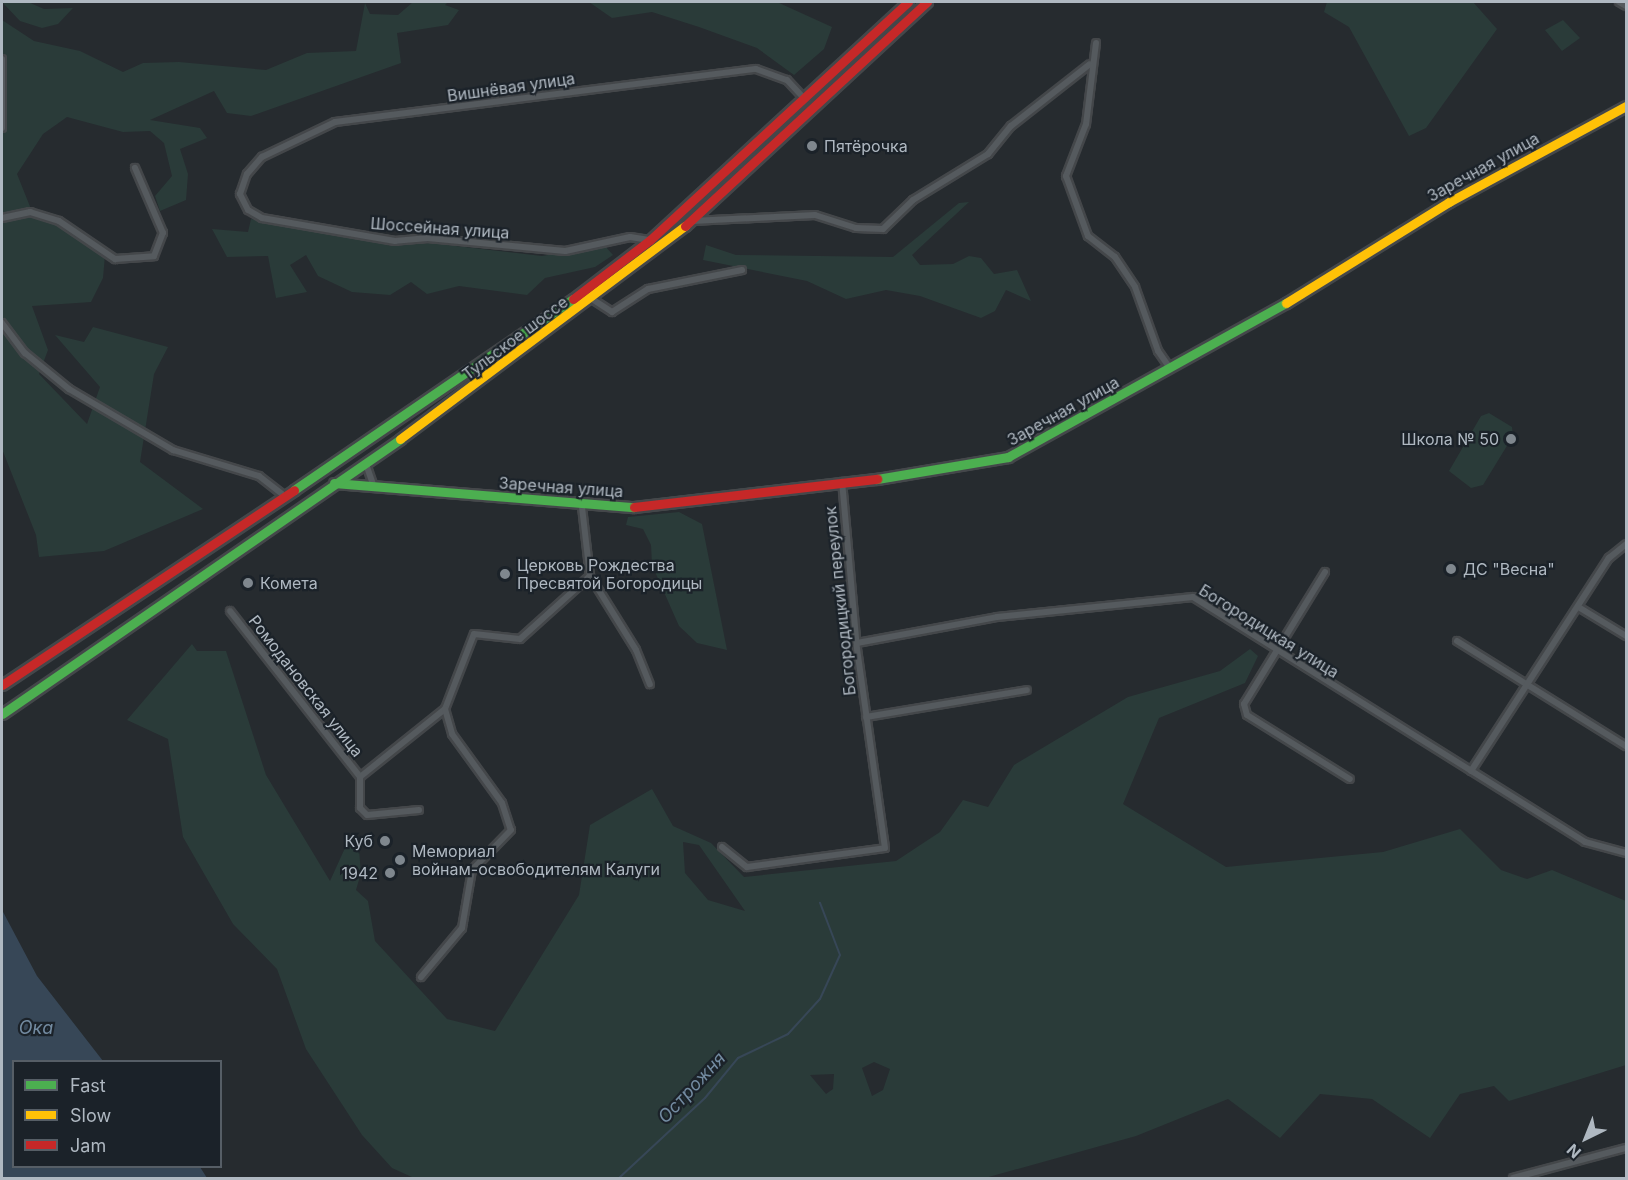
<!DOCTYPE html>
<html>
<head>
<meta charset="utf-8">
<style>
	body { margin:0 }
	#map { position:relative; width:1628px; height:1180px; overflow:hidden; background:#262b2f; font-family:Inter,sans-serif }
	div>[style] { position:absolute }
	.green>* { inset:0; background:#2a3b39 }
	.water>* { inset:0; background:#374757 }
	.stream>* { height:2px; margin:-1px; padding:0 1px; transform-origin:1px; border-radius:1px; background:#374757 }
	.roads { filter:drop-shadow(2px 0 #44474a) drop-shadow(-2px 0 #44474a) drop-shadow(0 2px #44474a) drop-shadow(0 -2px #44474a) }
	.street>* { height:6px; margin:-3px; padding:0 3px; transform-origin:3px; border-radius:3px; background:#555a5e }
	.fast>* { height:9px; margin:-4.5px; padding:0 4.5px; transform-origin:4.5px; border-radius:4.5px; background:#4caf50 }
	.slow>* { height:9px; margin:-4.5px; padding:0 4.5px; transform-origin:4.5px; border-radius:4.5px; background:#ffc107 }
	.jam>* { height:9px; margin:-4.5px; padding:0 4.5px; transform-origin:4.5px; border-radius:4.5px; background:#c62828 }
	.dots>* { width:16px; height:16px; translate:-50% -50%; box-sizing:border-box; border:3px solid #1b2229; border-radius:50% }
	span { translate:-50% -50%; white-space:nowrap; text-align:center; line-height:1.15; -webkit-text-stroke:4.5px #1b2229; paint-order:stroke }
	.street-label { font-size:16px; color:#afb8c1 }
	.poi-label { font-size:16px; color:#afb8c1 }
	.left { translate:0 -50%; text-align:left }
	.right { translate:-100% -50%; text-align:right }
	.water-label { font-size:18px; color:#738ba1; font-style:italic }
	.frame { position:absolute; inset:0; border:3px solid #afb8c1; pointer-events:none }
	.legend { position:absolute; left:12px; top:1060px; width:210px; height:108px; box-sizing:border-box; background:#1b2229; border:2px solid #565e66; margin:0; padding:8px 10px; list-style:none; font-size:18px; color:#afb8c1 }
	.legend li { display:flex; align-items:center; gap:12px; height:30px }
	.legend b { width:30px; border:2px solid #565e66 }
	.north { position:absolute; left:1556px; top:1108px; width:60px; height:60px; -webkit-text-stroke:4px #1b2229; paint-order:stroke; rotate:223deg; font-size:16px; font-weight:700; line-height:24px; text-align:center; color:#afb8c1 }
	.north::after { content:''; display:block; margin:auto; width:21px; height:27px; background:#afb8c1; clip-path:polygon(50% 0,100% 100%,50% 72%,0 100%) }
</style>
</head>
<body>
<div id="map">
	<div class="green">
		<i style="clip-path:polygon(2px 2px,28px 2px,44px 9px,73px 8px,58px 24px,42px 28px,20px 21px)"></i>
		<i style="clip-path:polygon(413px 2px,448px 2px,445px 5px,459px 10px,448px 25px,397px 33px,401px 63px,251px 116px,227px 113px,214px 91px,150px 120px,200px 128px,207px 138px,180px 149px,188px 174px,186px 200px,160px 211px,155px 196px,172px 176px,164px 143px,150px 131px,123px 132px,67px 117px,43px 134px,17px 174px,33px 214px,63px 226px,105px 255px,103px 278px,91px 302px,32px 306px,48px 350px,39px 374px,87px 424px,100px 387px,55px 335px,84px 342px,93px 327px,168px 347px,154px 374px,140px 462px,203px 509px,104px 551px,39px 557px,36px 535px,2px 449px,2px 20px,34px 41px,80px 51px,123px 72px,143px 63px,179px 62px,266px 70px,307px 53px,356px 51px,365px 3px,370px 14px,398px 15px)"></i>
		<i style="clip-path:polygon(589px 2px,777px 2px,832px 27px,824px 49px,794px 75px,757px 48px,699px 27px,652px 12px,612px 18px)"></i>
		<i style="clip-path:polygon(1327px 2px,1473px 2px,1497px 29px,1426px 128px,1409px 136px,1349px 27px,1324px 12px)"></i>
		<i style="clip-path:polygon(1563px 20px,1580px 38px,1562px 51px,1545px 30px)"></i>
		<i style="clip-path:polygon(969px 202px,912px 255px,920px 265px,953px 264px,969px 256px,981px 258px,994px 274px,1017px 270px,1031px 301px,1006px 290px,995px 311px,981px 318px,920px 296px,886px 290px,846px 299px,807px 281px,703px 260px,706px 245px,736px 255px,893px 257px,959px 203px)"></i>
		<i style="clip-path:polygon(251px 219px,393px 246px,430px 243px,542px 256px,605px 246px,613px 255px,595px 267px,545px 278px,527px 295px,459px 286px,427px 294px,411px 282px,390px 295px,352px 292px,318px 276px,306px 255px,290px 265px,307px 292px,276px 298px,268px 256px,227px 257px,212px 229px,248px 232px)"></i>
		<i style="clip-path:polygon(1489px 413px,1512px 427px,1513px 436px,1483px 485px,1471px 488px,1449px 471px,1481px 416px)"></i>
		<i style="clip-path:polygon(679px 512px,702px 524px,727px 650px,697px 643px,679px 626px,652px 565px,651px 545px,643px 529px,626px 525px,628px 517px)"></i>
		<i style="clip-path:polygon(evenodd,192px 644px,197px 651px,226px 651px,266px 775px,330px 881px,350px 837px,358px 838px,361px 873px,356px 890px,368px 901px,375px 941px,447px 1019px,495px 1031px,579px 895px,590px 825px,652px 789px,673px 826px,711px 843px,744px 877px,896px 861px,940px 832px,963px 800px,988px 807px,1014px 765px,1128px 697px,1220px 671px,1250px 649px,1258px 656px,1245px 683px,1159px 718px,1123px 804px,1226px 867px,1383px 852px,1460px 829px,1501px 870px,1527px 879px,1552px 870px,1626px 901px,1626px 1065px,1509px 1101px,1494px 1086px,1460px 1094px,1430px 1138px,1372px 1099px,1320px 1094px,1280px 1138px,1228px 1099px,1136px 1136px,985px 1178px,414px 1178px,392px 1168px,362px 1135px,306px 1049px,277px 969px,233px 924px,183px 837px,168px 739px,127px 720px,192px 644px,683px 842px,699px 845px,745px 911px,708px 900px,685px 873px,683px 842px,192px 644px,874px 1062px,890px 1069px,883px 1090px,872px 1096px,862px 1068px,874px 1062px,192px 644px,834px 1074px,833px 1089px,826px 1094px,810px 1075px,834px 1074px)"></i>
	</div>
	<div class="water">
		<i style="clip-path:polygon(2px 910px,37px 976px,103px 1061px,14px 1062px,14px 1166px,200px 1167px,207px 1178px,2px 1178px)"></i>
	</div>
	<div class="stream">
		<i style="left:619px;top:1178px;width:117px;rotate:-42.9deg"></i>
		<i style="left:705px;top:1098px;width:52px;rotate:-50.5deg"></i>
		<i style="left:738px;top:1058px;width:55px;rotate:-25.6deg"></i>
		<i style="left:788px;top:1034px;width:47px;rotate:-47.6deg"></i>
		<i style="left:820px;top:999px;width:48px;rotate:-65.6deg"></i>
		<i style="left:840px;top:955px;width:56px;rotate:-111deg"></i>
	</div>
	<div class="roads">
		<div class="street">
			<i style="left:1619px;top:2px;width:8px;rotate:30deg"></i>
			<i style="left:1096px;top:43px;width:82px;rotate:97deg"></i>
			<i style="left:1086px;top:124px;width:56px;rotate:111deg"></i>
			<i style="left:1066px;top:176px;width:64px;rotate:69.9deg"></i>
			<i style="left:1088px;top:236px;width:34px;rotate:38deg"></i>
			<i style="left:1115px;top:257px;width:36px;rotate:56deg"></i>
			<i style="left:1135px;top:287px;width:68px;rotate:70.2deg"></i>
			<i style="left:1158px;top:351px;width:21px;rotate:55deg"></i>
			<i style="left:2px;top:59px;width:69px;rotate:90deg"></i>
			<i style="left:2px;top:218px;width:29px;rotate:-12deg"></i>
			<i style="left:30px;top:212px;width:30px;rotate:17deg"></i>
			<i style="left:59px;top:221px;width:68px;rotate:34.2deg"></i>
			<i style="left:115px;top:259px;width:39px;rotate:-4deg"></i>
			<i style="left:154px;top:256px;width:25px;rotate:-69deg"></i>
			<i style="left:163px;top:233px;width:71px;rotate:-113.3deg"></i>
			<i style="left:692px;top:221px;width:123px;rotate:-2.8deg"></i>
			<i style="left:815px;top:215px;width:43px;rotate:17.6deg"></i>
			<i style="left:856px;top:228px;width:27px;rotate:2deg"></i>
			<i style="left:883px;top:229px;width:42px;rotate:-44deg"></i>
			<i style="left:913px;top:200px;width:88px;rotate:-31.5deg"></i>
			<i style="left:988px;top:154px;width:36px;rotate:-51deg"></i>
			<i style="left:1011px;top:126px;width:100px;rotate:-38.1deg"></i>
			<i style="left:649px;top:240px;width:19px;rotate:-171deg"></i>
			<i style="left:630px;top:237px;width:66px;rotate:167.8deg"></i>
			<i style="left:565px;top:251px;width:138px;rotate:-174.6deg"></i>
			<i style="left:428px;top:238px;width:33px;rotate:175deg"></i>
			<i style="left:395px;top:241px;width:135px;rotate:-170.2deg"></i>
			<i style="left:262px;top:218px;width:16px;rotate:-150deg"></i>
			<i style="left:248px;top:210px;width:18px;rotate:-117deg"></i>
			<i style="left:240px;top:194px;width:21px;rotate:-71deg"></i>
			<i style="left:247px;top:174px;width:23px;rotate:-49deg"></i>
			<i style="left:262px;top:157px;width:81px;rotate:-25.6deg"></i>
			<i style="left:335px;top:122px;width:424px;rotate:-7.2deg"></i>
			<i style="left:756px;top:69px;width:33px;rotate:20deg"></i>
			<i style="left:787px;top:80px;width:26px;rotate:47deg"></i>
			<i style="left:592px;top:299px;width:24px;rotate:33deg"></i>
			<i style="left:612px;top:312px;width:43px;rotate:-32.6deg"></i>
			<i style="left:648px;top:289px;width:96px;rotate:-11.4deg"></i>
			<i style="left:2px;top:323px;width:38px;rotate:53deg"></i>
			<i style="left:25px;top:353px;width:57px;rotate:39.3deg"></i>
			<i style="left:69px;top:389px;width:121px;rotate:30.4deg"></i>
			<i style="left:173px;top:450px;width:90px;rotate:16.8deg"></i>
			<i style="left:259px;top:476px;width:34px;rotate:38deg"></i>
			<i style="left:366px;top:464px;width:24px;rotate:71deg"></i>
			<i style="left:582px;top:507px;width:69px;rotate:83.4deg"></i>
			<i style="left:590px;top:576px;width:87px;rotate:58.1deg"></i>
			<i style="left:636px;top:650px;width:37px;rotate:68deg"></i>
			<i style="left:1325px;top:572px;width:155px;rotate:121.5deg"></i>
			<i style="left:1244px;top:704px;width:11px;rotate:75deg"></i>
			<i style="left:1247px;top:715px;width:121px;rotate:31.9deg"></i>
			<i style="left:1580px;top:608px;width:54px;rotate:31.3deg"></i>
			<i style="left:230px;top:611px;width:211px;rotate:51.9deg"></i>
			<i style="left:1457px;top:641px;width:199px;rotate:31.9deg"></i>
			<i style="left:857px;top:643px;width:142px;rotate:-10.5deg"></i>
			<i style="left:997px;top:617px;width:197px;rotate:-5.8deg"></i>
			<i style="left:1193px;top:597px;width:462px;rotate:32deg"></i>
			<i style="left:1585px;top:842px;width:42px;rotate:15deg"></i>
			<i style="left:445px;top:709px;width:80px;rotate:-68.9deg"></i>
			<i style="left:474px;top:634px;width:46px;rotate:6.2deg"></i>
			<i style="left:520px;top:639px;width:94px;rotate:-42deg"></i>
			<i style="left:866px;top:717px;width:163px;rotate:-9.5deg"></i>
			<i style="left:1471px;top:771px;width:254px;rotate:-57.1deg"></i>
			<i style="left:1609px;top:558px;width:22px;rotate:-39deg"></i>
			<i style="left:419px;top:810px;width:52px;rotate:174.5deg"></i>
			<i style="left:367px;top:815px;width:10px;rotate:-135deg"></i>
			<i style="left:360px;top:808px;width:31px;rotate:-90deg"></i>
			<i style="left:360px;top:777px;width:109px;rotate:-38.7deg"></i>
			<i style="left:445px;top:709px;width:26px;rotate:74deg"></i>
			<i style="left:452px;top:734px;width:85px;rotate:54.1deg"></i>
			<i style="left:502px;top:803px;width:28px;rotate:72deg"></i>
			<i style="left:511px;top:830px;width:56px;rotate:134.3deg"></i>
			<i style="left:472px;top:870px;width:59px;rotate:99.8deg"></i>
			<i style="left:462px;top:928px;width:64px;rotate:129.9deg"></i>
			<i style="left:722px;top:847px;width:32px;rotate:39deg"></i>
			<i style="left:747px;top:867px;width:139px;rotate:-7.8deg"></i>
			<i style="left:885px;top:848px;width:201px;rotate:-98deg"></i>
			<i style="left:857px;top:649px;width:168px;rotate:-95.1deg"></i>
			<i style="left:1513px;top:1178px;width:117px;rotate:-14.9deg"></i>
		</div>
		<div class="fast">
			<i style="left:877px;top:479px;width:133px;rotate:-9.5deg"></i>
			<i style="left:1008px;top:457px;width:318px;rotate:-29deg"></i>
			<i style="left:334px;top:483px;width:301px;rotate:4.6deg"></i>
			<i style="left:294px;top:490px;width:338px;rotate:-34.4deg"></i>
			<i style="left:2px;top:714px;width:484px;rotate:-34.6deg"></i>
		</div>
		<div class="slow">
			<i style="left:1286px;top:303px;width:192px;rotate:-31.8deg"></i>
			<i style="left:1449px;top:202px;width:201px;rotate:-28.5deg"></i>
			<i style="left:400px;top:439px;width:356px;rotate:-36.8deg"></i>
		</div>
		<div class="jam">
			<i style="left:685px;top:226px;width:330px;rotate:-42.8deg"></i>
			<i style="left:573px;top:299px;width:97px;rotate:-37.5deg"></i>
			<i style="left:650px;top:240px;width:351px;rotate:-42.7deg"></i>
			<i style="left:634px;top:507px;width:245px;rotate:-6.6deg"></i>
			<i style="left:2px;top:685px;width:351px;rotate:-33.7deg"></i>
		</div>
	</div>
	<div class="dots">
		<i style="left:812px;top:146px;background:#7f878e"></i>
		<i style="left:1511px;top:439px;background:#7f878e"></i>
		<i style="left:1451px;top:569px;background:#7f878e"></i>
		<i style="left:505px;top:574px;background:#7f878e"></i>
		<i style="left:248px;top:583px;background:#7f878e"></i>
		<i style="left:385px;top:841px;background:#7f878e"></i>
		<i style="left:400px;top:860px;background:#7f878e"></i>
		<i style="left:390px;top:873px;background:#7f878e"></i>
	</div>
	<div class="street-label">
		<span style="left:511px;top:87px;rotate:-8deg">Вишнёвая улица</span>
		<span style="left:1483px;top:167px;rotate:-29deg">Заречная улица</span>
		<span style="left:440px;top:228px;rotate:4deg">Шоссейная улица</span>
		<span style="left:515px;top:338px;rotate:-37deg">Тульское шоссе</span>
		<span style="left:1063px;top:411px;rotate:-29deg">Заречная улица</span>
		<span style="left:561px;top:487px;rotate:4deg">Заречная улица</span>
		<span style="left:840px;top:601px;rotate:-96deg">Богородицкий переулок</span>
		<span style="left:1269px;top:631px;rotate:32deg">Богородицкая улица</span>
		<span style="left:306px;top:686px;rotate:52deg">Ромодановская улица</span>
	</div>
	<div class="poi-label">
		<span class="left" style="left:824px;top:146px">Пятёрочка</span>
		<span class="right" style="left:1499px;top:439px">Школа № 50</span>
		<span class="left" style="left:517px;top:574px">Церковь Рождества<br>Пресвятой Богородицы</span>
		<span class="left" style="left:1463px;top:569px">ДС "Весна"</span>
		<span class="left" style="left:260px;top:583px">Комета</span>
		<span class="right" style="left:373px;top:841px">Куб</span>
		<span class="left" style="left:412px;top:860px">Мемориал<br>войнам-освободителям Калуги</span>
		<span class="right" style="left:378px;top:873px">1942</span>
	</div>
	<div class="water-label">
		<span style="left:36px;top:1028px">Ока</span>
		<span style="left:692px;top:1088px;rotate:-47deg">Острожня</span>
	</div>
	<div class="frame"></div>
	<ul class="legend">
	<li><b style="height:8px;background:#4caf50"></b>Fast</li>
	<li><b style="height:8px;background:#ffc107"></b>Slow</li>
	<li><b style="height:8px;background:#c62828"></b>Jam</li>
	</ul>
	<div class="north">N</div>
</div>
</body>
</html>
